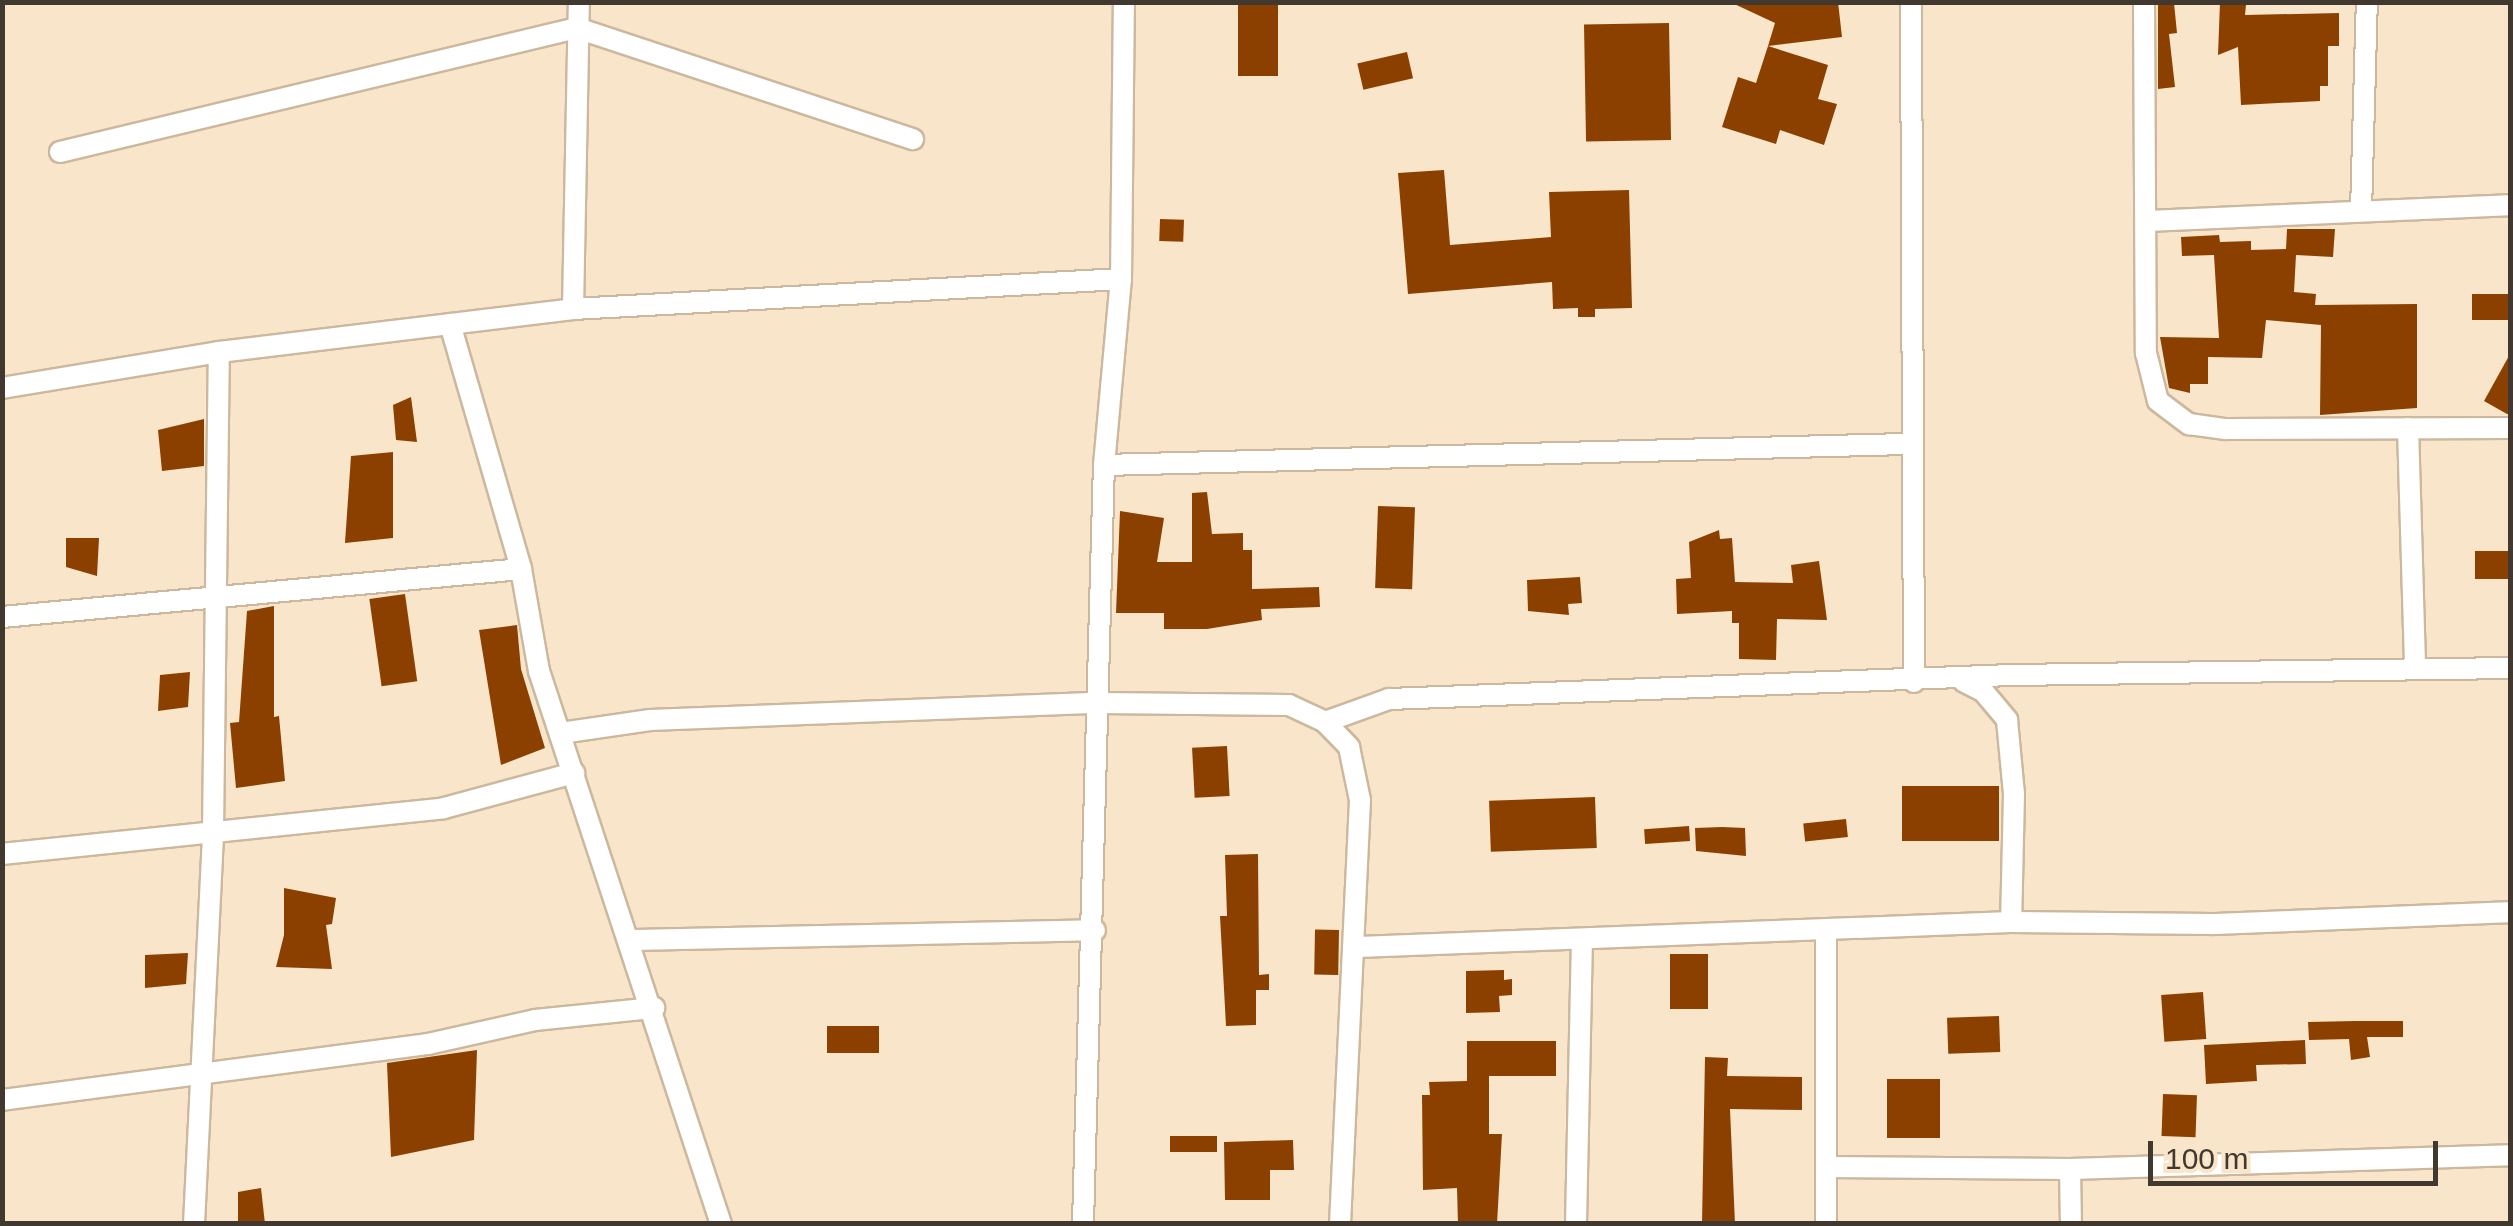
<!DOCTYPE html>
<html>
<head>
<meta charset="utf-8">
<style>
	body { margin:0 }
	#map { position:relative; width:2513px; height:1226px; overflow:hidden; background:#f9e5ca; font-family:Helvetica,sans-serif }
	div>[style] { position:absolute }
	.building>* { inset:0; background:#8c4000; transform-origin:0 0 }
	.roads { filter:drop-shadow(2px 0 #cbb89e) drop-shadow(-2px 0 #cbb89e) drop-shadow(0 2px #cbb89e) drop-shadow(0 -2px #cbb89e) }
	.minor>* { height:20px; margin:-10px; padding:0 10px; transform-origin:10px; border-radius:10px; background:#fff }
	span { translate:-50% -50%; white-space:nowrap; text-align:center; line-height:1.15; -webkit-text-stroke:10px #f9e5ca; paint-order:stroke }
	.frame { position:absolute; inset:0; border:5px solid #41392f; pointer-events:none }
	.scale { position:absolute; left:2148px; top:1141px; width:290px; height:45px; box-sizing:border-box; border:5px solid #41392f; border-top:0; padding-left:12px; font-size:30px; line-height:35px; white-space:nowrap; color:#41392f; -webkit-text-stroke:8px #f9e5ca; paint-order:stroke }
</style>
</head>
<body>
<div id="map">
	<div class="building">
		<i style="left:1238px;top:2px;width:40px;height:74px"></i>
		<i style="clip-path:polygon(1730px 2px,1838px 2px,1842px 37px,1768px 46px,1775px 23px)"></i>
		<i style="clip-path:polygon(2220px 2px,2246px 5px,2245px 15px,2339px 13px,2339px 46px,2328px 46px,2328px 86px,2320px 86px,2320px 101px,2241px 105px,2238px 47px,2218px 55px)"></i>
		<i style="clip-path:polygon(2174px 3px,2177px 33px,2169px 34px,2175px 87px,2158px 89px,2158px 5px)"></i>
		<i style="left:1669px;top:23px;width:117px;height:85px;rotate:89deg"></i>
		<i style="clip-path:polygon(1768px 46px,1828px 65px,1818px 99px,1837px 104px,1824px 145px,1780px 130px,1776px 144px,1722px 127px,1738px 77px,1756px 83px)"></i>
		<i style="left:1407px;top:52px;width:27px;height:51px;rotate:77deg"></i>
		<i style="clip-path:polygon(1444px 170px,1450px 245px,1551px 237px,1549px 192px,1629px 190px,1632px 308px,1595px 309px,1595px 317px,1578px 317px,1578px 308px,1553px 309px,1552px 282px,1408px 294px,1398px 173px)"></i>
		<i style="left:1160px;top:219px;width:24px;height:22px;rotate:2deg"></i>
		<i style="clip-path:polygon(2287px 229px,2335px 229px,2333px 257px,2296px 255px,2294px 292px,2316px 294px,2315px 305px,2417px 304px,2417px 408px,2320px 415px,2321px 325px,2266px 320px,2262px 358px,2208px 357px,2208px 384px,2190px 384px,2190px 393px,2169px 388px,2160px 337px,2219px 338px,2214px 255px,2182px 256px,2181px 237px,2219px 235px,2220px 242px,2251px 241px,2251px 250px,2286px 249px)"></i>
		<i style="left:2510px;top:294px;width:26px;height:38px;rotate:90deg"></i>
		<i style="clip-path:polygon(2510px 354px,2510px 414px,2507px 414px,2484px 401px)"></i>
		<i style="clip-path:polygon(411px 397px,417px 442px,396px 440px,393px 405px)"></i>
		<i style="clip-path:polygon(204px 419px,204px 466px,162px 471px,158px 430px)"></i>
		<i style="clip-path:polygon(393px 452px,393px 538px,345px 543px,351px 456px)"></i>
		<i style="clip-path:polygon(1207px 492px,1212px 534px,1243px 533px,1243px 550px,1252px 550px,1252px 589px,1319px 587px,1320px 607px,1261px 609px,1262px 620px,1207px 629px,1164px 629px,1164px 613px,1116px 613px,1120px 511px,1164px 518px,1157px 562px,1192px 562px,1192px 493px)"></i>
		<i style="left:1378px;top:506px;width:37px;height:82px;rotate:2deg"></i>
		<i style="clip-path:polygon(1719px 530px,1720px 539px,1732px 538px,1735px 582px,1793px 583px,1791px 565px,1819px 561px,1827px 620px,1777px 619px,1776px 660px,1739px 659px,1739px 623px,1732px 623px,1732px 611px,1677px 614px,1676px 579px,1691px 578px,1689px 542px)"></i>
		<i style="clip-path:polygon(66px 538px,99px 538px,97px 576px,66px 567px)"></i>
		<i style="left:2510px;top:551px;width:28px;height:35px;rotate:90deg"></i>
		<i style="clip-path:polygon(1580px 577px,1582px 603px,1568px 604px,1569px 615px,1528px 611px,1527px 580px)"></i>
		<i style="left:405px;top:594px;width:88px;height:36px;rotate:82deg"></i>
		<i style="clip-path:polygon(274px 606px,274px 717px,279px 716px,285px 781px,236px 788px,230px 723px,239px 722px,247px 611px)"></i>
		<i style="clip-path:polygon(517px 625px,521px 669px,545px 748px,501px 765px,479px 630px)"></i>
		<i style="clip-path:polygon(190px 672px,188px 707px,158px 711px,160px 675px)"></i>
		<i style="left:1227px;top:746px;width:50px;height:35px;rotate:87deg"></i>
		<i style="left:1999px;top:786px;width:55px;height:97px;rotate:90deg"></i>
		<i style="left:1595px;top:797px;width:51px;height:106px;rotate:88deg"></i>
		<i style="left:1846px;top:819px;width:18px;height:43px;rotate:84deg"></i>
		<i style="left:1689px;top:826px;width:15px;height:45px;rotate:86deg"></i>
		<i style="clip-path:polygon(1722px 827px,1745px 828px,1746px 856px,1696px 851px,1695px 828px)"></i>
		<i style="clip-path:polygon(1258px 854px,1259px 975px,1269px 974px,1269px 990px,1256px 990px,1256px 1025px,1226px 1026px,1220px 916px,1227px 916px,1225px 855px)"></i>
		<i style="clip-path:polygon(284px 888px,336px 898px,332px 924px,326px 925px,332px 969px,276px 967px,284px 935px)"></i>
		<i style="left:1339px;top:930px;width:45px;height:24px;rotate:91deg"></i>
		<i style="clip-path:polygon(188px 953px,186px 984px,145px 988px,145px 955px)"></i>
		<i style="left:1670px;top:954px;width:38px;height:55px"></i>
		<i style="clip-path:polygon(1504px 970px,1504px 980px,1512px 979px,1512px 995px,1499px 996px,1500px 1012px,1466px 1013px,1466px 971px)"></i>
		<i style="left:2203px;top:992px;width:47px;height:42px;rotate:86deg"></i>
		<i style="left:1999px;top:1016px;width:36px;height:52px;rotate:88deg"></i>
		<i style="clip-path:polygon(2355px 1021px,2403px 1021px,2403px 1037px,2367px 1037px,2370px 1057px,2351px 1060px,2349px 1039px,2309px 1040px,2308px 1022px)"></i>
		<i style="left:827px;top:1026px;width:52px;height:27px"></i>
		<i style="clip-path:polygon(2305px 1040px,2306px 1064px,2256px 1065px,2257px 1081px,2206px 1084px,2204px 1045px)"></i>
		<i style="clip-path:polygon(1467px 1041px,1556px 1041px,1556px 1076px,1489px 1076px,1489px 1134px,1502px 1134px,1497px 1224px,1458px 1224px,1457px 1188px,1423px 1190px,1422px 1095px,1430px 1095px,1429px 1082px,1467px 1081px)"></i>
		<i style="clip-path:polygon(477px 1050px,474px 1140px,391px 1157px,387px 1063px)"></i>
		<i style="clip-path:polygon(1705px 1057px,1728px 1058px,1727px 1076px,1802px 1077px,1802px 1110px,1730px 1109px,1735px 1224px,1702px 1224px)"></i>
		<i style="left:1887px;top:1079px;width:53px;height:59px"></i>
		<i style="left:2163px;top:1094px;width:34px;height:42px;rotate:2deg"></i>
		<i style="left:1170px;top:1136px;width:47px;height:16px"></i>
		<i style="clip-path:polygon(1293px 1140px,1294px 1170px,1270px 1170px,1270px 1200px,1225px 1200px,1224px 1142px)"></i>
		<i style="clip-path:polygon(261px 1188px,265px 1224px,238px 1224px,238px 1192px)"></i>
	</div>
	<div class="roads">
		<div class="minor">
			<i style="left:1911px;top:2px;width:680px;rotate:89.75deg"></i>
			<i style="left:2144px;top:2px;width:351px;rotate:89.7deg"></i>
			<i style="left:2146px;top:353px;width:49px;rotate:76deg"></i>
			<i style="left:2158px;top:401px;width:39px;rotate:37deg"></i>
			<i style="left:2189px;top:424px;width:37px;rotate:8deg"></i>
			<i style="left:2226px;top:429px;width:284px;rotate:-0.2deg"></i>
			<i style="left:60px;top:152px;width:532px;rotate:-13.49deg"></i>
			<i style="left:577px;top:28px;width:354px;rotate:18.3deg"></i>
			<i style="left:2361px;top:211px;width:209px;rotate:-88.4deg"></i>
			<i style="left:2146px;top:221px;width:364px;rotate:-2.5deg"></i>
			<i style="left:573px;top:309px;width:307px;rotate:-88.9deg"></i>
			<i style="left:450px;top:324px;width:255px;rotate:73.8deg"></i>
			<i style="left:521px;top:569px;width:104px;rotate:80deg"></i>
			<i style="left:539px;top:671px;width:582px;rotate:71.78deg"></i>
			<i style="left:2px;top:388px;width:220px;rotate:-9.4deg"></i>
			<i style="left:219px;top:352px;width:357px;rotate:-6.9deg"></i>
			<i style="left:573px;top:309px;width:549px;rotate:-3.13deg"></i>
			<i style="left:2408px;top:428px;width:241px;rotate:88.3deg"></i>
			<i style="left:1104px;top:465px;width:804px;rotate:-1.5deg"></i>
			<i style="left:2px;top:617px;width:521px;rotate:-5.28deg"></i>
			<i style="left:1963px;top:681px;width:22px;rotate:27deg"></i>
			<i style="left:1983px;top:691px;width:38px;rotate:50deg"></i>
			<i style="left:2007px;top:720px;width:74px;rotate:84.6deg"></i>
			<i style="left:2014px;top:794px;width:128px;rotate:91.3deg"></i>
			<i style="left:1325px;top:722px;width:68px;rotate:-19.8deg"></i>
			<i style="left:1389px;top:699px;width:622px;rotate:-2.21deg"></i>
			<i style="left:2011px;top:675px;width:499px;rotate:-0.8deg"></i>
			<i style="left:561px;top:733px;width:90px;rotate:-8.3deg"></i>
			<i style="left:650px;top:720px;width:447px;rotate:-2.2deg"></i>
			<i style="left:1097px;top:703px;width:192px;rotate:0.6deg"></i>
			<i style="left:1289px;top:705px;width:40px;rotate:25deg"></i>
			<i style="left:1325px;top:722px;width:35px;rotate:46deg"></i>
			<i style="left:1349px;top:747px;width:54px;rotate:78.3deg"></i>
			<i style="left:1360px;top:800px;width:424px;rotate:92.7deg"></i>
			<i style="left:2px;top:854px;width:444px;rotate:-5.9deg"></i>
			<i style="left:444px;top:808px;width:135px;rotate:-15.1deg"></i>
			<i style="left:1826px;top:933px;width:291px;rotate:90deg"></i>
			<i style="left:632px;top:940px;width:463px;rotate:-1.2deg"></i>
			<i style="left:1358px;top:947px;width:653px;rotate:-2.19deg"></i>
			<i style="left:2011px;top:922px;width:202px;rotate:0.6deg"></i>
			<i style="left:2213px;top:924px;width:297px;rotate:-2.3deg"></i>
			<i style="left:2px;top:1100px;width:430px;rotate:-7.5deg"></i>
			<i style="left:428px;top:1044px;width:110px;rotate:-12.6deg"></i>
			<i style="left:535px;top:1020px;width:120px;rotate:-5.8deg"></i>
			<i style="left:1827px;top:1167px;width:243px;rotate:0.5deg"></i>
			<i style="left:2070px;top:1169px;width:440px;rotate:-1.8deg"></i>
			<i style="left:2070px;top:1169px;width:55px;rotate:89deg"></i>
			<i style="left:194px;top:1224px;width:393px;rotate:-87.2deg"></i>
			<i style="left:213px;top:831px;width:479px;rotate:-89.3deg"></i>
			<i style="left:1083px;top:1224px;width:759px;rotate:-88.42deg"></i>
			<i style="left:1104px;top:465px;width:187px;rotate:-84.8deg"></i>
			<i style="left:1121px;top:279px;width:277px;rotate:-89.4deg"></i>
			<i style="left:1576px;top:1224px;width:282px;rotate:-88.8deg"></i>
		</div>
	</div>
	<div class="frame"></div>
	<div class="scale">100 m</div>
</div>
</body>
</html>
